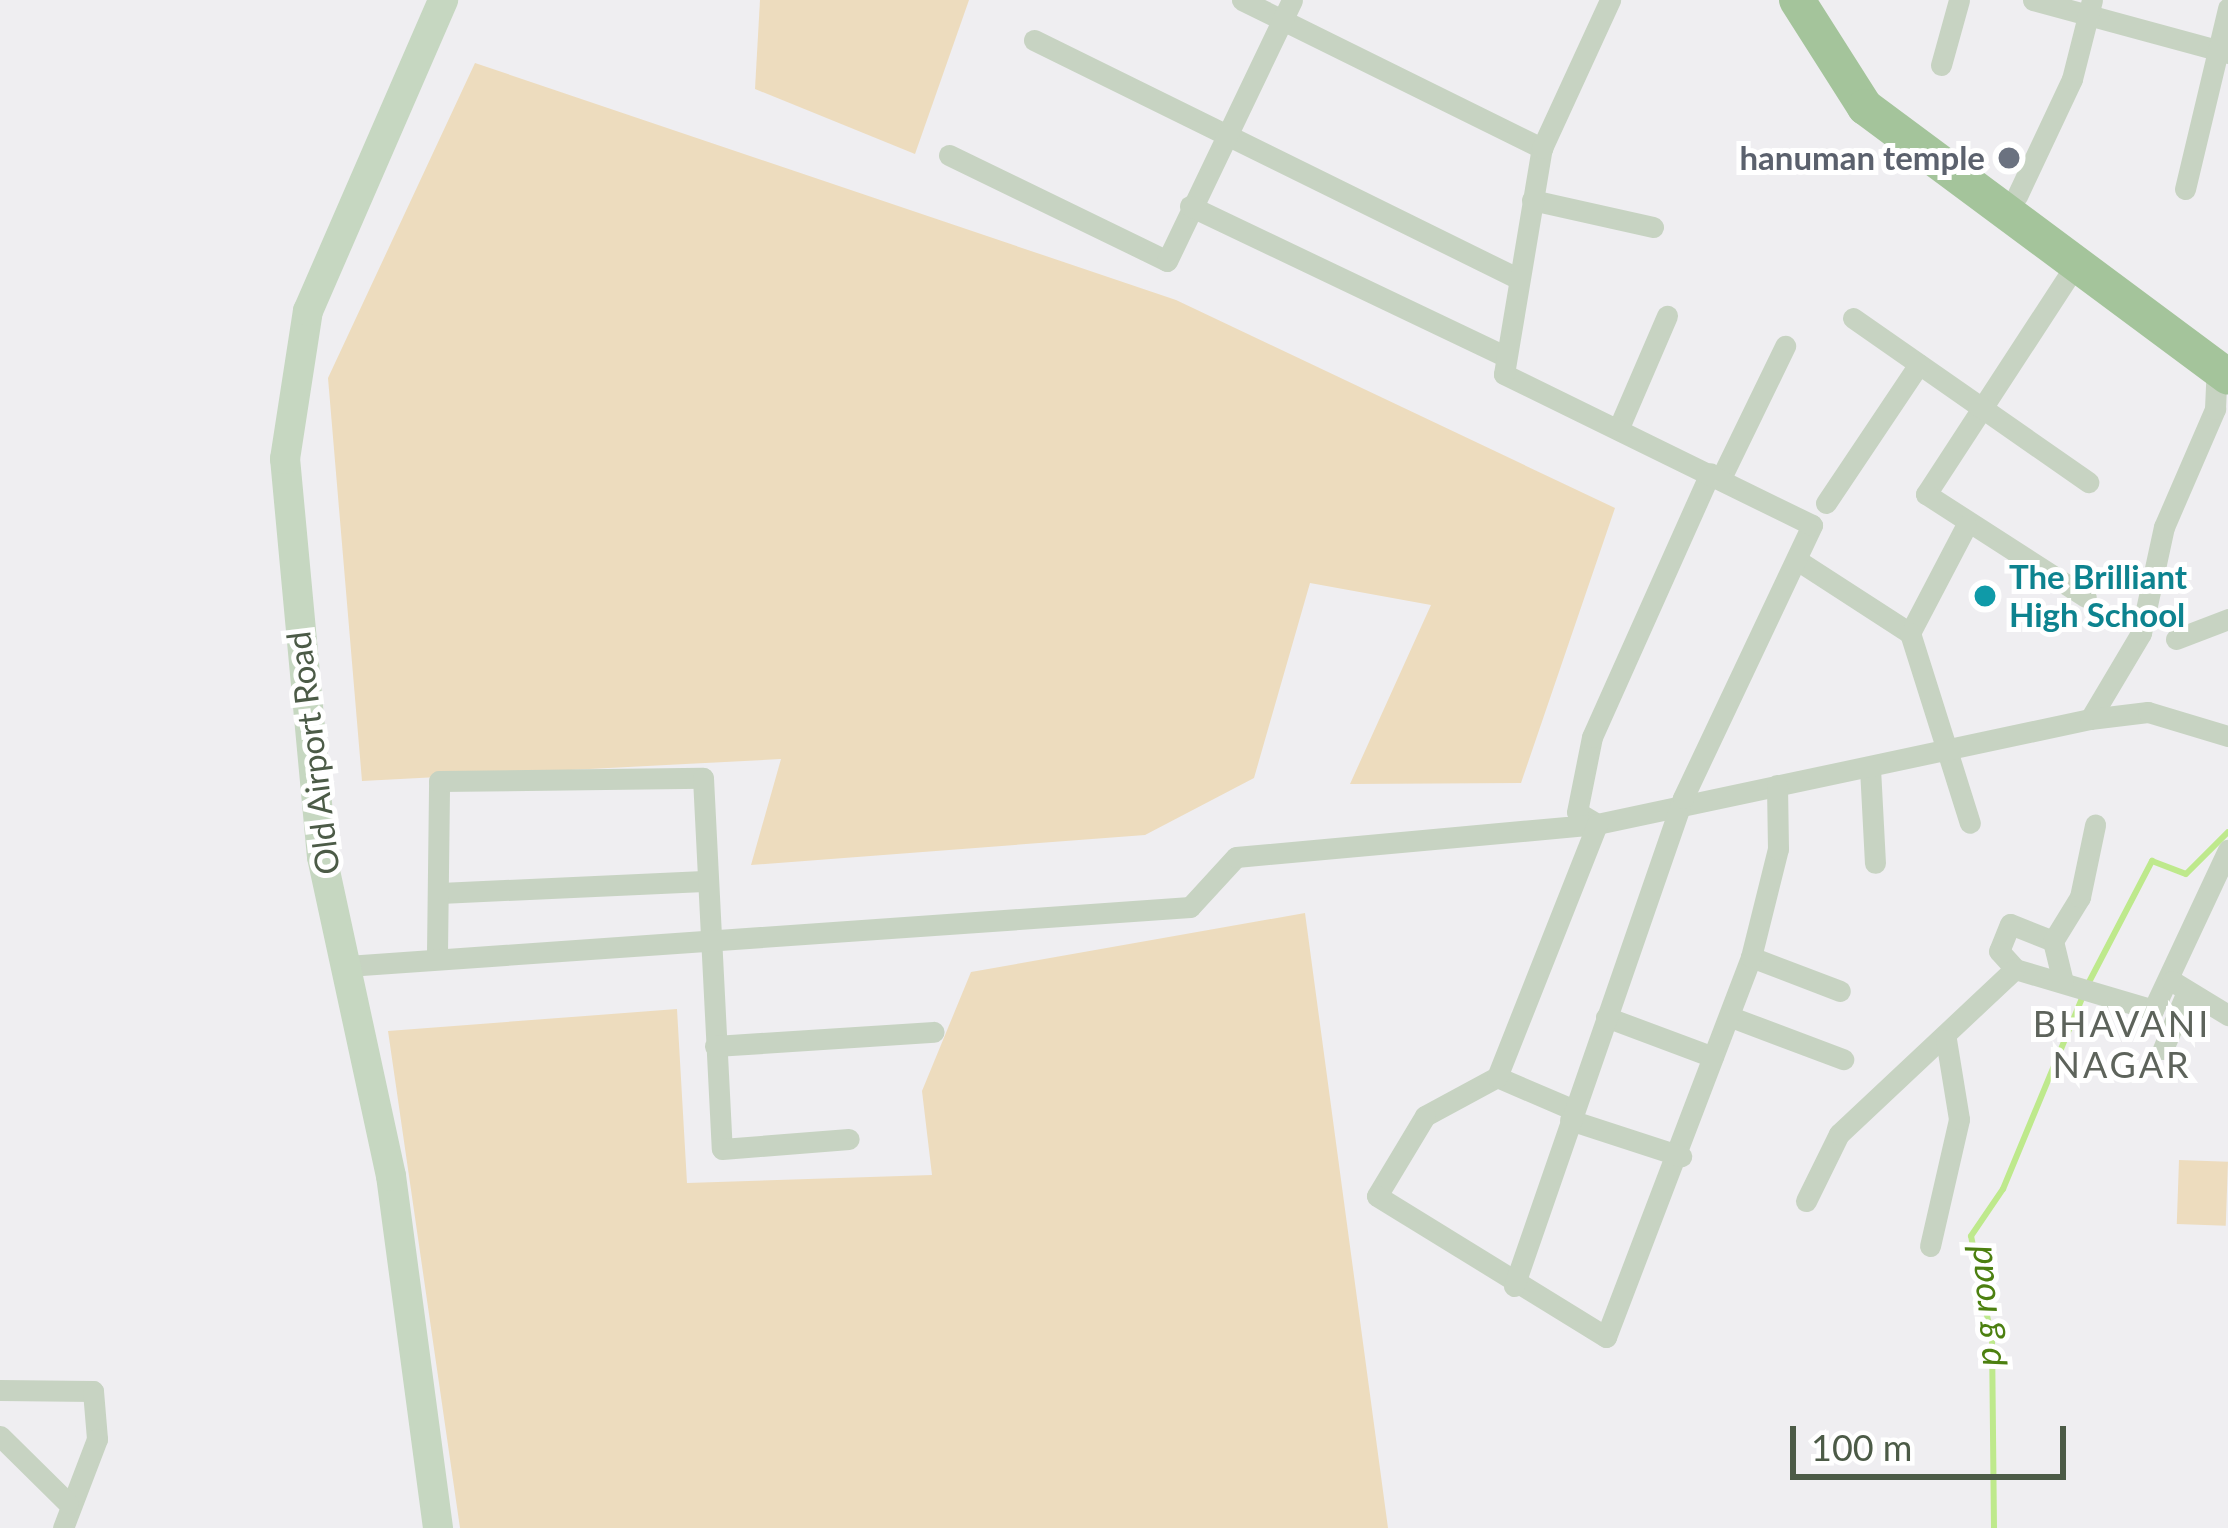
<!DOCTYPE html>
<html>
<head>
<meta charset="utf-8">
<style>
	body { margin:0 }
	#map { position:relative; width:2228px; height:1528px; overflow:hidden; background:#efeef1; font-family:Lato,sans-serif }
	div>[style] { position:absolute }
	.green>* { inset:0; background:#eddcbe; transform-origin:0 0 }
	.stream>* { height:6px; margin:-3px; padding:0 3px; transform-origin:3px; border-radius:3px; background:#bee98c }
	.minor>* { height:21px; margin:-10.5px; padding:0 10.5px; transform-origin:10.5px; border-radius:10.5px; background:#c7d3c2 }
	.secondary>* { height:30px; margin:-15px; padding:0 15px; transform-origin:15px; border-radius:15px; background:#c6d7c1 }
	.trunk>* { height:36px; margin:-18px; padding:0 18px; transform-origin:18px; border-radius:18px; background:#a4c49b }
	.dots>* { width:33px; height:33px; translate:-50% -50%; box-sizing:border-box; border:6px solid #fff; border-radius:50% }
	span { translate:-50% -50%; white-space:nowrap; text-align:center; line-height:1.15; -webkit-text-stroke:10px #fff; paint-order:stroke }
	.worship-label { font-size:33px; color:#5b616d; font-weight:700 }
	.right { translate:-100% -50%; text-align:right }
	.culture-label { font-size:33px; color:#0d838f; font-weight:700 }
	.left { translate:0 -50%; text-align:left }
	.street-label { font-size:33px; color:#4c5b47 }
	.neighbourhood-label { font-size:36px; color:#5d635b; letter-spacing:3px }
	.water-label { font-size:36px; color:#4c8010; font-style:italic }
	.scale { position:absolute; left:1790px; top:1426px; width:276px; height:54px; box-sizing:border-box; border:6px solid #4c5b47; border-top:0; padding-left:15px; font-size:36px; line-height:42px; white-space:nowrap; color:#4c5b47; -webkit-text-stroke:9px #fff; paint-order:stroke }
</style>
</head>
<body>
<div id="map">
	<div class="green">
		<i style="clip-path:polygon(760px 0,969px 0,915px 154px,755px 89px)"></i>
		<i style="clip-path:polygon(475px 63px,1176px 300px,1615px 508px,1521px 783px,1350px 784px,1431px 605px,1310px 583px,1254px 778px,1145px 835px,751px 865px,781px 759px,362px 781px,328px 378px)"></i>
		<i style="clip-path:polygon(1305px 913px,1388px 1528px,460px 1528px,388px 1031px,677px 1009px,687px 1183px,932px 1175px,922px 1091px,971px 972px)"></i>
		<i style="left:2179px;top:1160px;width:49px;height:64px;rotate:2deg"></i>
	</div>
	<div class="stream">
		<i style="left:2088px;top:984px;width:139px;rotate:-62.5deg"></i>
		<i style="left:2152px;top:861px;width:36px;rotate:21deg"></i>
		<i style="left:2186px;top:874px;width:59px;rotate:-45deg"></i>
		<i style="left:1994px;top:1528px;width:188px;rotate:-90.6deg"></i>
		<i style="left:1992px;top:1340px;width:106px;rotate:-101.4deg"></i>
		<i style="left:1971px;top:1236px;width:57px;rotate:-55.8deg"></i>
		<i style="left:2003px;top:1189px;width:209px;rotate:-67.5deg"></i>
	</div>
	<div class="minor">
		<i style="left:1242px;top:0;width:335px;rotate:26.3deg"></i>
		<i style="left:2033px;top:0;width:202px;rotate:15.2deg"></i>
		<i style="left:1034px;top:40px;width:538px;rotate:26.23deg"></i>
		<i style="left:1941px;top:65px;width:67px;rotate:-74.5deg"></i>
		<i style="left:949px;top:155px;width:242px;rotate:25.9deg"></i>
		<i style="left:1167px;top:261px;width:289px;rotate:-64.4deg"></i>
		<i style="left:2185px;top:189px;width:186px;rotate:-76.6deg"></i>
		<i style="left:2017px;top:196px;width:129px;rotate:-64.8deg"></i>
		<i style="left:2072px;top:79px;width:81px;rotate:-75.8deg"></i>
		<i style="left:1532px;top:200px;width:124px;rotate:12.6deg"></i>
		<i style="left:1190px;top:206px;width:348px;rotate:25.5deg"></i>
		<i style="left:2080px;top:258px;width:282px;rotate:123.1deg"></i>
		<i style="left:1926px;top:494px;width:190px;rotate:32.8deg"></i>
		<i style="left:1853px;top:318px;width:287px;rotate:34.9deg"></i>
		<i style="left:1620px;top:425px;width:119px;rotate:-66.7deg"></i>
		<i style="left:1721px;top:478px;width:147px;rotate:-64.1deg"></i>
		<i style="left:1826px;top:503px;width:167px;rotate:-56.2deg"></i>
		<i style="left:1797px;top:560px;width:135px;rotate:32.9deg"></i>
		<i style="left:1910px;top:633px;width:121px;rotate:-62.4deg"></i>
		<i style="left:1910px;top:633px;width:199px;rotate:72.5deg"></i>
		<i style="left:2176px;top:639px;width:56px;rotate:-21deg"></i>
		<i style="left:2090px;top:719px;width:100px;rotate:-59.3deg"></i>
		<i style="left:2141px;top:633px;width:108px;rotate:-77.8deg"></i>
		<i style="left:2164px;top:527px;width:129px;rotate:-66.6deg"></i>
		<i style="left:2215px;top:409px;width:45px;rotate:-87.5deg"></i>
		<i style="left:1870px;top:768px;width:95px;rotate:87deg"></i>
		<i style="left:1597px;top:824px;width:23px;rotate:-149deg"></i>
		<i style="left:1577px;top:812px;width:76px;rotate:-78.7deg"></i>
		<i style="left:1592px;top:737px;width:289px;rotate:-65.9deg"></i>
		<i style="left:440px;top:893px;width:264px;rotate:-2.6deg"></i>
		<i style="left:2053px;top:941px;width:46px;rotate:-158.4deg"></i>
		<i style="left:2010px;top:924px;width:29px;rotate:112deg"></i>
		<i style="left:1999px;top:951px;width:24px;rotate:48deg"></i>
		<i style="left:2015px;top:969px;width:144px;rotate:16.5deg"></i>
		<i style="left:2153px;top:1010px;width:177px;rotate:-64.9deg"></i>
		<i style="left:437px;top:953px;width:172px;rotate:-89.3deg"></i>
		<i style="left:439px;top:781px;width:264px;rotate:-0.7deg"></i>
		<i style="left:703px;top:778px;width:371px;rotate:87.1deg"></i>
		<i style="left:722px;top:1149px;width:127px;rotate:-4.5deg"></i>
		<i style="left:1751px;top:957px;width:95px;rotate:20.9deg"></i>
		<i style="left:347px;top:966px;width:845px;rotate:-4deg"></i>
		<i style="left:1190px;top:907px;width:68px;rotate:-47.4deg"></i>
		<i style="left:1236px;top:857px;width:363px;rotate:-5.2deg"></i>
		<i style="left:1597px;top:824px;width:504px;rotate:-12.02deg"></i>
		<i style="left:2090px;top:719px;width:58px;rotate:-6.9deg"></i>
		<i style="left:2148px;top:712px;width:84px;rotate:16.7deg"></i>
		<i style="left:2172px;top:981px;width:66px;rotate:31.3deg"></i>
		<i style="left:2063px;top:982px;width:42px;rotate:-103.7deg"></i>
		<i style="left:2053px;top:941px;width:52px;rotate:-58.5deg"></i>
		<i style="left:2080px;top:897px;width:74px;rotate:-78.2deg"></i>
		<i style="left:1606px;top:1017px;width:114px;rotate:20.5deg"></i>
		<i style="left:1731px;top:1017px;width:120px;rotate:20.6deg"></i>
		<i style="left:715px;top:1046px;width:219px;rotate:-3.7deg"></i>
		<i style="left:2163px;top:1049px;width:60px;rotate:-67.3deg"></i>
		<i style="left:1497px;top:1077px;width:82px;rotate:151.6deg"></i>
		<i style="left:1425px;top:1116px;width:93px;rotate:121deg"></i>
		<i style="left:1377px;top:1196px;width:269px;rotate:31.6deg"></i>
		<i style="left:1606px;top:1337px;width:407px;rotate:-69.1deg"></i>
		<i style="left:1751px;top:957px;width:111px;rotate:-76deg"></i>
		<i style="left:1778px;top:849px;width:64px;rotate:-90.9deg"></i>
		<i style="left:1574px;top:1110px;width:84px;rotate:-156.8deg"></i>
		<i style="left:1497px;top:1077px;width:272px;rotate:-68.4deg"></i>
		<i style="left:1570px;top:1120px;width:117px;rotate:18deg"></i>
		<i style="left:1806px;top:1201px;width:75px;rotate:-63.8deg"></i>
		<i style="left:1839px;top:1134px;width:241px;rotate:-43.2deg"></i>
		<i style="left:1930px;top:1246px;width:130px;rotate:-77.1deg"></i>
		<i style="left:1959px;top:1119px;width:80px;rotate:-99.3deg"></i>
		<i style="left:1514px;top:1286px;width:516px;rotate:-70.9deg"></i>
		<i style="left:1683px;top:798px;width:302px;rotate:-64.7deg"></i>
		<i style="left:1812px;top:525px;width:343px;rotate:-153.9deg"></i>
		<i style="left:1504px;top:374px;width:229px;rotate:-80.5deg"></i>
		<i style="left:1542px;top:148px;width:163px;rotate:-65.3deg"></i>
		<i style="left:0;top:1390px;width:93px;rotate:0.6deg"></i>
		<i style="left:93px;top:1391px;width:48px;rotate:85.2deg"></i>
		<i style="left:97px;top:1439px;width:95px;rotate:110.9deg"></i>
		<i style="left:0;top:1436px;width:95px;rotate:44.6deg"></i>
	</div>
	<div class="secondary">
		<i style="left:438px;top:1528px;width:355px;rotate:-97.6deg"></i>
		<i style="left:391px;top:1176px;width:326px;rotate:-102.2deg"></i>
		<i style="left:322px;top:857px;width:400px;rotate:-95.3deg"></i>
		<i style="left:285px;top:459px;width:150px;rotate:-81.2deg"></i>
		<i style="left:308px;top:311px;width:339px;rotate:-66.5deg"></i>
	</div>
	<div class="trunk">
		<i style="left:1797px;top:0;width:127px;rotate:57.6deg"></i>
		<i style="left:1865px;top:107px;width:452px;rotate:36.6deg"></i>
	</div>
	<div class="dots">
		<i style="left:2009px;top:158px;background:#6b7280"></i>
		<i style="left:1985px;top:596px;background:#0f9aa8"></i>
	</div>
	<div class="worship-label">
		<span class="right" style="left:1985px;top:158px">hanuman temple</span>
	</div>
	<div class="culture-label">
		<span class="left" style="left:2009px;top:596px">The Brilliant<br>High School</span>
	</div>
	<div class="street-label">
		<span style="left:313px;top:753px;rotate:-97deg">Old Airport Road</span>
	</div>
	<div class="neighbourhood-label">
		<span style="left:2122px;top:1044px">BHAVANI<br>NAGAR</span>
	</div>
	<div class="water-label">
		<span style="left:1983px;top:1306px;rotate:-95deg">p g road</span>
	</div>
	<div class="scale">100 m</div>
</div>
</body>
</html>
